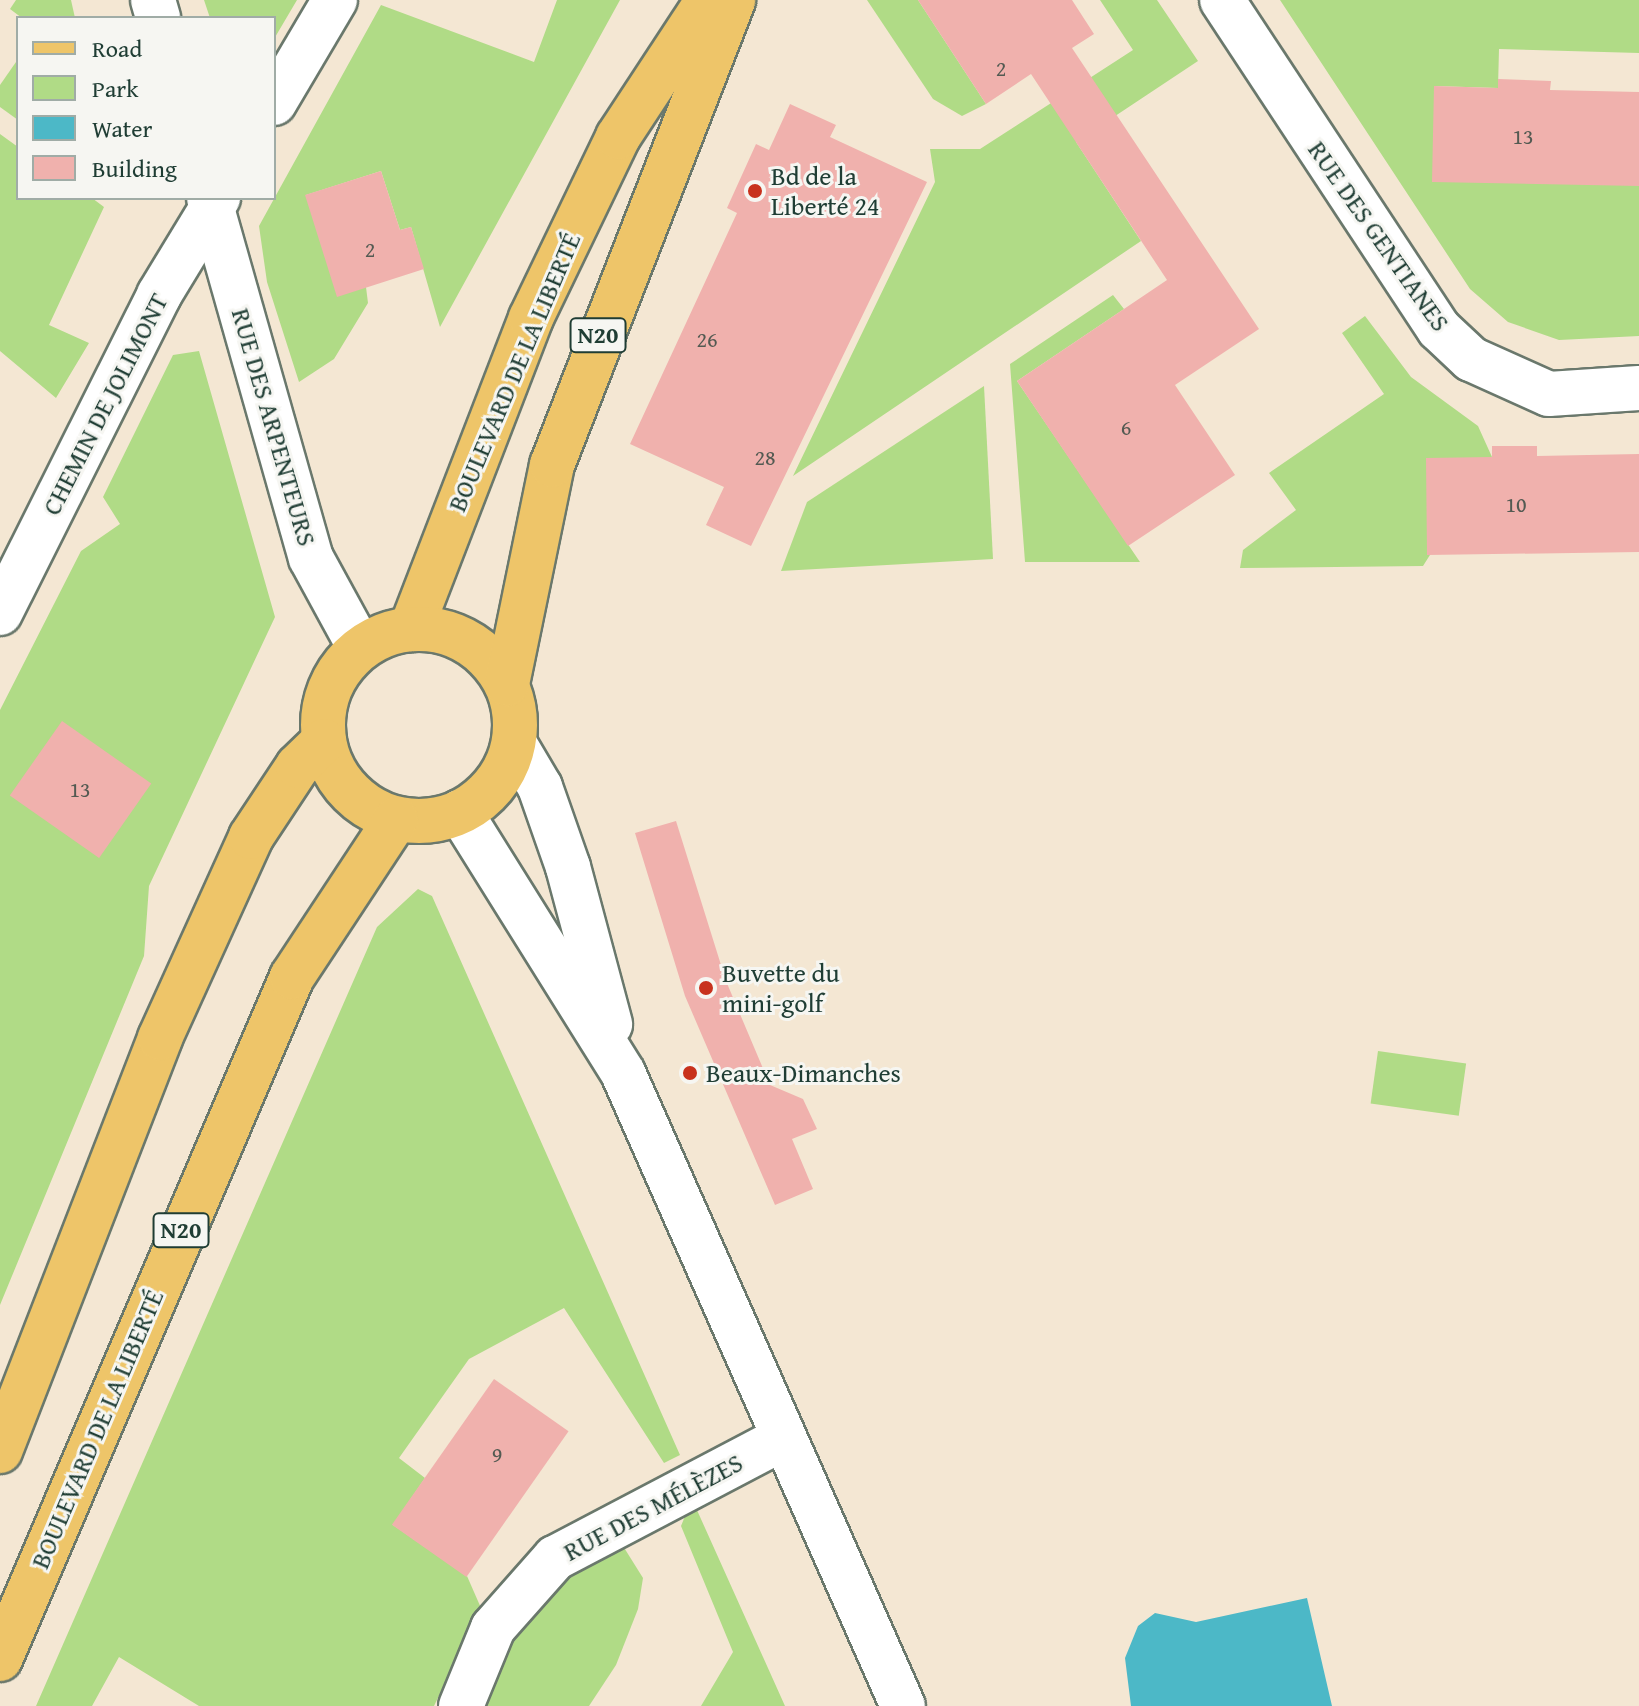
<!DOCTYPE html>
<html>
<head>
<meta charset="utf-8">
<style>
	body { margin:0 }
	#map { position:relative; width:1639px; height:1706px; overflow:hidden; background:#f4e7d3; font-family:"Gentium Book Plus",serif }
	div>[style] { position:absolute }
	.green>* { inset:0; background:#b0db86; transform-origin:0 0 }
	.water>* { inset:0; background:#4cb8c7 }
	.building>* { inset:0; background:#f0b1ad; transform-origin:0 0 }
	.roads { filter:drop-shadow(2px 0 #6a786c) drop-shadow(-2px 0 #6a786c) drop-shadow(0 2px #6a786c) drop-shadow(0 -2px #6a786c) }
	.minor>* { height:44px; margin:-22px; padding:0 22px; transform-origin:22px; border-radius:22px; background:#fff }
	.primary>* { height:44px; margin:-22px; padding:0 22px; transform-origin:22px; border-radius:22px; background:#eec569 }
	.primary>.ring { margin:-22px; padding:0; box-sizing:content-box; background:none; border:44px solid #eec569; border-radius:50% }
	.dots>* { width:22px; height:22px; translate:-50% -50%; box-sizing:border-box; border:4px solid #f6f6f2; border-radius:50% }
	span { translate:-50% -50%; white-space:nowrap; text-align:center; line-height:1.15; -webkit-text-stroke:6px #f6f6f2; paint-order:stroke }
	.number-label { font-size:22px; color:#535a52 }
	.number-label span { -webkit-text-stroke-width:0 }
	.shield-label span { padding:2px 6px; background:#f6f6f2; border:2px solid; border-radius:6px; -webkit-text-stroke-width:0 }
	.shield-label { font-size:24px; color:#1f3d34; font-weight:700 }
	.poi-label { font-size:26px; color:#1f3d34 }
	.left { translate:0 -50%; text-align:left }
	.street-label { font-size:26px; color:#1f3d34 }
	.legend { position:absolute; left:16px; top:16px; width:260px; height:184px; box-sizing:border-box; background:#f6f6f2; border:2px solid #a0aca6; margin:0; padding:10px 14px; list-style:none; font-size:24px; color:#1f3d34 }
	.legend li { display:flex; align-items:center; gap:16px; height:40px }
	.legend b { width:40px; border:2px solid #a0aca6 }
</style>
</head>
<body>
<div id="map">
	<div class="green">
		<i style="clip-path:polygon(16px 0,71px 0,75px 18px,22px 18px,10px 9px)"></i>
		<i style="clip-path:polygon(204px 0,297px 0,274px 39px,274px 18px,210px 18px)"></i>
		<i style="clip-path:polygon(557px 0,620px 0,440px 327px,411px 227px,400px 230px,381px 171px,306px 195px,366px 287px,368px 303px,334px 359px,299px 382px,267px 282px,259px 226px,381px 5px,534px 62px)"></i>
		<i style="clip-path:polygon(867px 0,918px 0,986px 104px,962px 116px,933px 99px)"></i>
		<i style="clip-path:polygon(1100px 0,1157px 0,1198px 61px,1076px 142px,1141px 241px,793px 476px,935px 182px,930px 149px,980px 149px,1133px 50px)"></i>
		<i style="clip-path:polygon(1280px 0,1639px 0,1639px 53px,1499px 49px,1498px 88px,1434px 86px,1639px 186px,1639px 336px,1559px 340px,1508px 322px,1470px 289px)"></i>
		<i style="clip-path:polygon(16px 62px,18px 63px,18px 120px,0 107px,0 85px)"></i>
		<i style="clip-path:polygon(0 134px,18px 147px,18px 198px,92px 198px,104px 207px,49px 325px,89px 343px,56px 398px,0 351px)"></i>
		<i style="clip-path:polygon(1113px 295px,1124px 309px,1017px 381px,1140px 562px,1025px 562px,1010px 364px)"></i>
		<i style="clip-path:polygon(1365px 316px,1411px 377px,1478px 426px,1492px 457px,1423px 566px,1240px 568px,1243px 550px,1296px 510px,1269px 473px,1384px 394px,1342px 333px)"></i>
		<i style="clip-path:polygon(199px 351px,275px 617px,149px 886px,144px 956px,0 1305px,0 710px,81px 551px,120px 524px,103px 497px,173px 355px)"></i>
		<i style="clip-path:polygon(984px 386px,993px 559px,781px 571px,807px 502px)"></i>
		<i style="clip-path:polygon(418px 889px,432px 896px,680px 1455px,664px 1463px,564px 1308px,469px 1359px,399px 1458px,425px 1478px,393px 1525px,467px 1576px,481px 1608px,434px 1706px,199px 1706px,119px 1657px,92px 1706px,36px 1706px,377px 927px)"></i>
		<i style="left:1378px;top:1051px;width:89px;height:53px;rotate:8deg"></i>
		<i style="clip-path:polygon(692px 1499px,785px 1706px,701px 1706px,733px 1652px,681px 1526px)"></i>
		<i style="clip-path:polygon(623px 1546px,643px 1578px,638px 1609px,616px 1665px,589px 1706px,480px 1706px,509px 1643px,579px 1565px)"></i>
	</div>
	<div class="water">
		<i style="clip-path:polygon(1307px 1598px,1332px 1706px,1131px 1706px,1125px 1658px,1138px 1626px,1155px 1613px,1196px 1622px)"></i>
	</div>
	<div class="building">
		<i style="clip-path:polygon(918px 0,1072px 0,1094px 34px,1072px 48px,1259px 329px,1175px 385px,1235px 475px,1128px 546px,1017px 381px,1167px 280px,1031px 74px,986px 104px)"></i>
		<i style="clip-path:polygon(1498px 79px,1551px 81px,1550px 90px,1639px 92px,1639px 186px,1432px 182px,1434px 86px,1498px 88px)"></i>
		<i style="clip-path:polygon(790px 104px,836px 125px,830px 137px,927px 182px,751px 546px,706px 525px,724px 487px,630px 444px,737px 213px,727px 208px,756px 144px,769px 150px)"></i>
		<i style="clip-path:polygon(381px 171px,400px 230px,411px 227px,424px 269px,337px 297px,305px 195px)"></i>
		<i style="clip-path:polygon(1492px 446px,1537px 446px,1537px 456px,1639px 454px,1639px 552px,1427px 555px,1426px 458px,1492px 457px)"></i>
		<i style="left:62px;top:721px;width:109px;height:91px;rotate:35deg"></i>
		<i style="clip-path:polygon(676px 821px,726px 981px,770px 1085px,803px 1099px,817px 1129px,792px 1139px,813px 1189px,775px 1205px,685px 996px,635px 833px)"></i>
		<i style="left:494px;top:1379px;width:91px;height:178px;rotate:35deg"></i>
	</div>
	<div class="roads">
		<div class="minor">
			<i style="left:153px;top:0;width:19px;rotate:74deg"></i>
			<i style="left:1222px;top:0;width:394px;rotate:56.6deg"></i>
			<i style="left:1439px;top:329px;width:44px;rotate:43.2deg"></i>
			<i style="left:1471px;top:359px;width:85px;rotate:24.2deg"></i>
			<i style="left:1549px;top:394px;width:90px;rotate:-3.8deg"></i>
			<i style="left:274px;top:103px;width:120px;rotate:-59.4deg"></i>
			<i style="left:209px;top:198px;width:374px;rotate:74.2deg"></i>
			<i style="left:311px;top:558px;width:102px;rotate:61.4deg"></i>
			<i style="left:0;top:613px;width:356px;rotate:-63.4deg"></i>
			<i style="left:159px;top:295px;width:114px;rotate:-58.7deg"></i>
			<i style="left:514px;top:743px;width:51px;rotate:59.4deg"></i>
			<i style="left:540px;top:787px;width:85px;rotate:70.7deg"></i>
			<i style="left:568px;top:867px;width:163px;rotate:75deg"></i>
			<i style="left:460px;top:812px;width:308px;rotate:58deg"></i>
			<i style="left:623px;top:1073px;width:692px;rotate:66.14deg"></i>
			<i style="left:461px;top:1706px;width:84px;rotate:-67.7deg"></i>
			<i style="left:493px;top:1628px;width:94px;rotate:-48.5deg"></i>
			<i style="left:555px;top:1558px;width:256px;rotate:-27.7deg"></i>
		</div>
		<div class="primary">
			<i style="left:411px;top:629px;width:333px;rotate:-68.9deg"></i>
			<i style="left:531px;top:318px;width:201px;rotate:-64.3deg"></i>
			<i style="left:618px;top:137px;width:164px;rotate:-56.7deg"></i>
			<i class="ring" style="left:323px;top:629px;width:148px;height:148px"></i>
			<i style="left:507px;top:684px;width:224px;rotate:-78.4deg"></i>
			<i style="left:552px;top:465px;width:499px;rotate:-68.7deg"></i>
			<i style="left:0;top:1451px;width:443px;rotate:-68.8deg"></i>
			<i style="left:160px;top:1038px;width:221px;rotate:-65.6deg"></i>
			<i style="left:251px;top:837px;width:85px;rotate:-56.5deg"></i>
			<i style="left:298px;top:766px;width:36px;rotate:-44deg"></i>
			<i style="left:0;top:1659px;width:742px;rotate:-66.82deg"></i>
			<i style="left:292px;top:977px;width:189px;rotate:-56.6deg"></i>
		</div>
	</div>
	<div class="dots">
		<i style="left:755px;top:191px;background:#c8321e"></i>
		<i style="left:706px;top:988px;background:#c8321e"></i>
		<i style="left:690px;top:1073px;background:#c8321e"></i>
	</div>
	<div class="number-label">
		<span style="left:1001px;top:69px">2</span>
		<span style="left:1523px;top:137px">13</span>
		<span style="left:370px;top:250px">2</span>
		<span style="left:707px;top:340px">26</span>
		<span style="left:1126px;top:428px">6</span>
		<span style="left:765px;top:458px">28</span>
		<span style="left:1516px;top:505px">10</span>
		<span style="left:80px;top:790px">13</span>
		<span style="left:497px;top:1455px">9</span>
	</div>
	<div class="shield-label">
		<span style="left:598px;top:335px">N20</span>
		<span style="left:181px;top:1230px">N20</span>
	</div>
	<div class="poi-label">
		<span class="left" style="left:771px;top:191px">Bd de la<br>Liberté 24</span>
		<span class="left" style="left:722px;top:988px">Buvette du<br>mini-golf</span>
		<span class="left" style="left:706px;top:1073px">Beaux-Dimanches</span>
	</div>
	<div class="street-label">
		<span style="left:1379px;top:236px;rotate:55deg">RUE DES GENTIANES</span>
		<span style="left:514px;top:372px;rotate:-67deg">BOULEVARD DE LA LIBERTÉ</span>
		<span style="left:105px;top:404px;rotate:-63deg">CHEMIN DE JOLIMONT</span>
		<span style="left:274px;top:427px;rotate:74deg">RUE DES ARPENTEURS</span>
		<span style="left:97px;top:1429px;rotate:-67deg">BOULEVARD DE LA LIBERTÉ</span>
		<span style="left:653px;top:1507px;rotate:-28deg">RUE DES MÉLÈZES</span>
	</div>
	<ul class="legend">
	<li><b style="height:10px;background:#eec569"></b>Road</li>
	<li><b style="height:22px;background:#b0db86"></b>Park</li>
	<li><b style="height:22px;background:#4cb8c7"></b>Water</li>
	<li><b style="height:22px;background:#f0b1ad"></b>Building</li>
	</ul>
</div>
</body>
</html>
